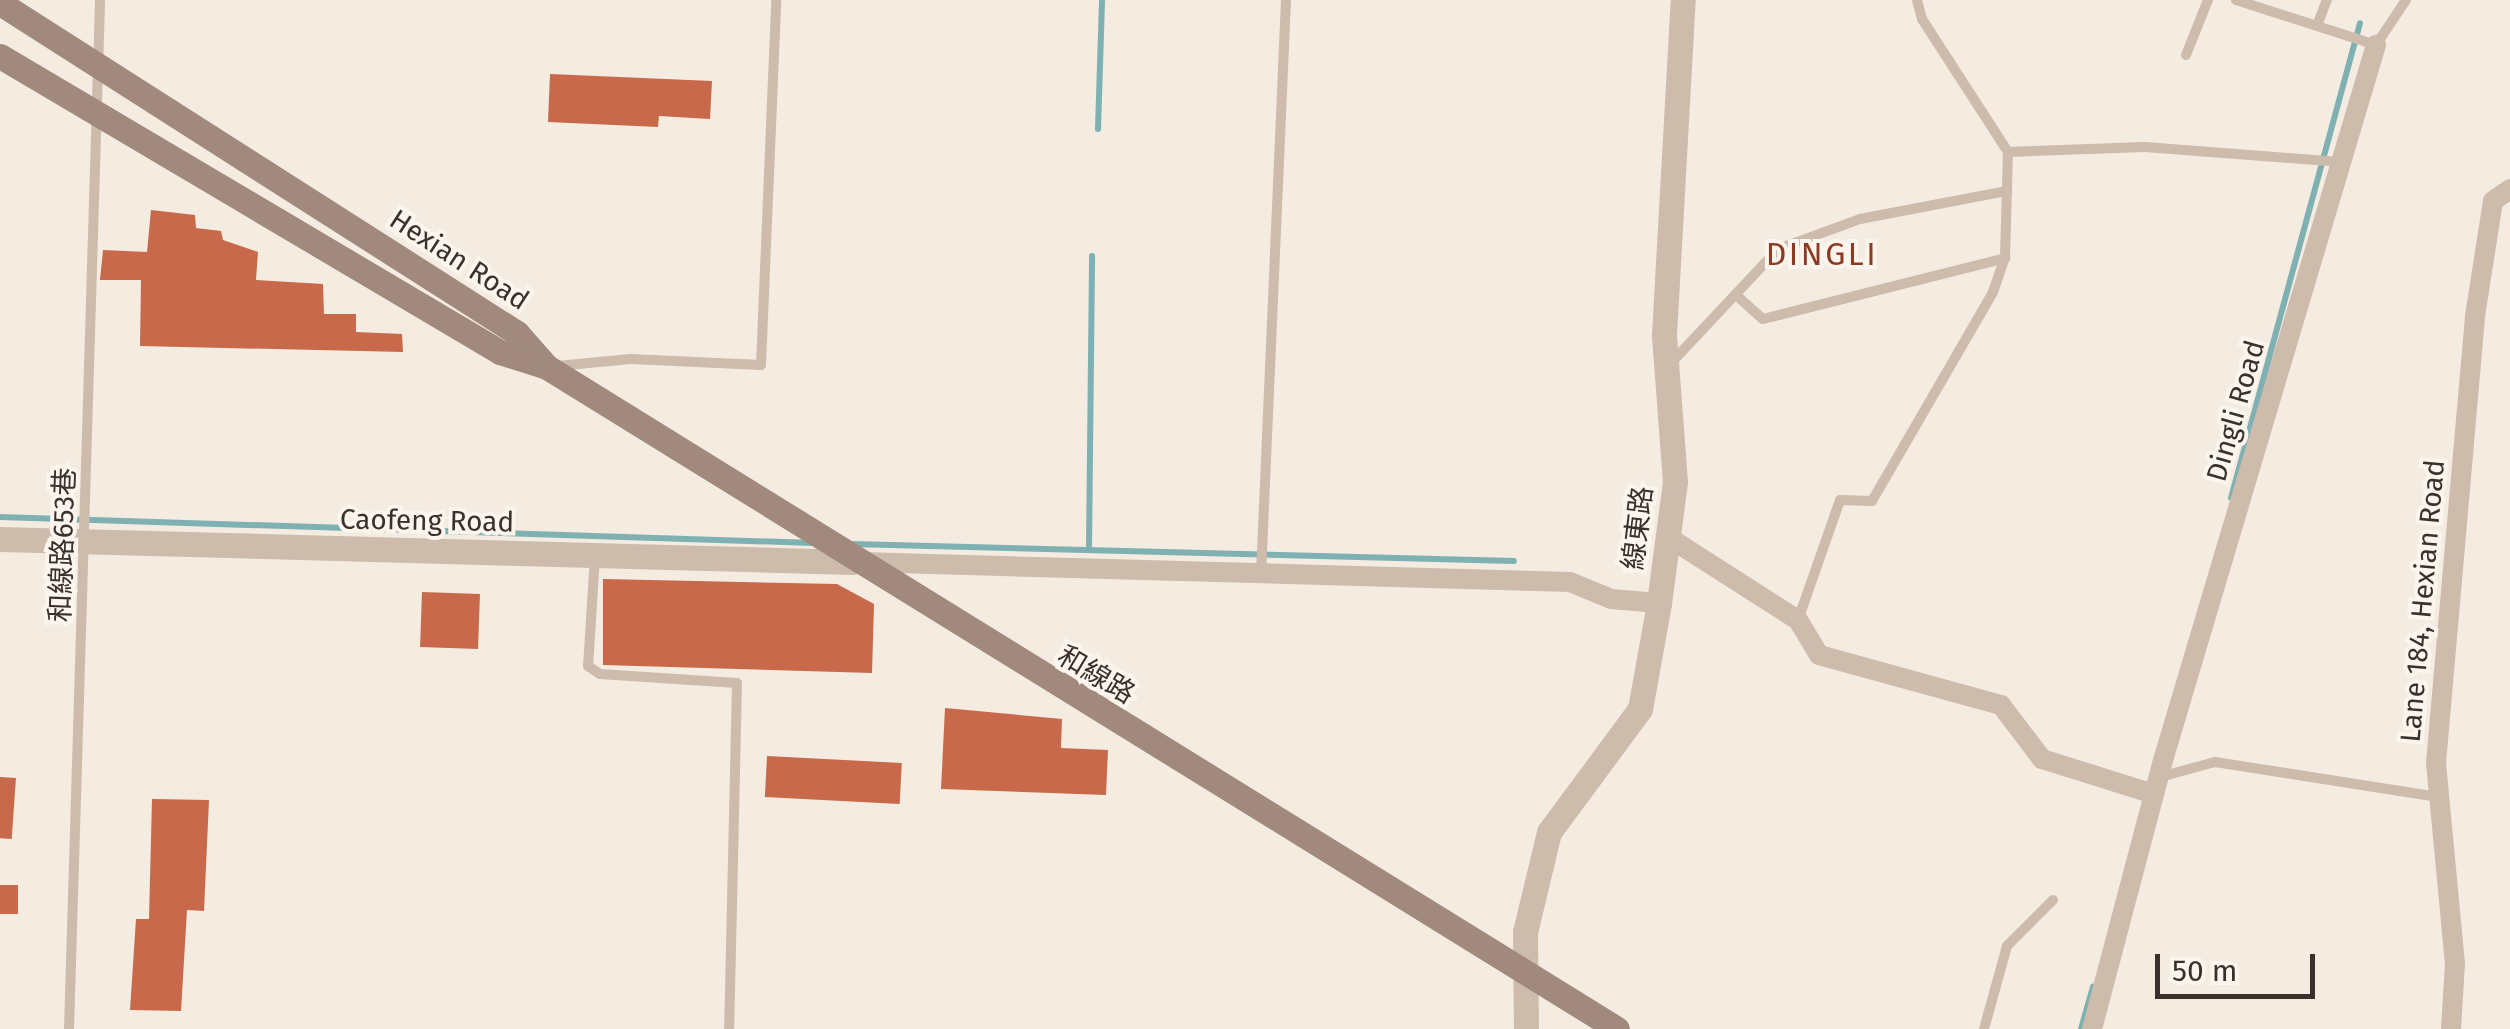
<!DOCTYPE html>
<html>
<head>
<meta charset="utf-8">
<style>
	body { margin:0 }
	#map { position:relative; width:2510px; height:1029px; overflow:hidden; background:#f4ebe1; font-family:"Fira Sans","Noto Sans TC",sans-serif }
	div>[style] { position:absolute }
	.stream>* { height:6px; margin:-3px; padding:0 3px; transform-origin:3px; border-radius:3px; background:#7fb0b2 }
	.building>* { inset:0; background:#c8694b; transform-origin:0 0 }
	.service>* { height:10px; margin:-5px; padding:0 5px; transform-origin:5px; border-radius:5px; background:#cdbbac }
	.minor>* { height:20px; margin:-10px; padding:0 10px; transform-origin:10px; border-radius:10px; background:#cdbbac }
	.tertiary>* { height:25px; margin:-12.5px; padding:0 12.5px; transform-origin:12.5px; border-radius:12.5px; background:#cdbbac }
	.secondary>* { height:25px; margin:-12.5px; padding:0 12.5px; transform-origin:12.5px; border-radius:12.5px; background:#a18a7d }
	span { translate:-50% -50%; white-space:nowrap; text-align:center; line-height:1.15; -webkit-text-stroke:8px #fbf5ee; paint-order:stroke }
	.street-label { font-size:28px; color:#3b302b }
	.quarter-label { font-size:32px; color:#8c3b22; letter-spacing:2.5px }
	.scale { position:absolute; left:2155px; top:954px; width:160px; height:45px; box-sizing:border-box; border:5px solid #3b302b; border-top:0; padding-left:12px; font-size:30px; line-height:35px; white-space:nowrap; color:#3b302b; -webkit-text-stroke:8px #fbf5ee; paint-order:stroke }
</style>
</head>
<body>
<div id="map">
	<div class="stream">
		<i style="left:1098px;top:129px;width:129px;rotate:-88.2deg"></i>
		<i style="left:2231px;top:498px;width:492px;rotate:-74.8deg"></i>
		<i style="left:0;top:517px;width:813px;rotate:1.83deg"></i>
		<i style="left:851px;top:544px;width:663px;rotate:1.47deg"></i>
		<i style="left:1089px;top:549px;width:293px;rotate:-89.4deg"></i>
		<i style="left:2081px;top:1029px;width:44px;rotate:-74.1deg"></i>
	</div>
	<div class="building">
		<i style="clip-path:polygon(550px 74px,712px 81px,710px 119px,659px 116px,658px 127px,548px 122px)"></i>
		<i style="clip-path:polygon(151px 210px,195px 215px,196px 228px,221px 231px,223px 240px,258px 252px,256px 280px,323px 284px,324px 314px,356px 314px,356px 332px,402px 334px,403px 352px,140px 346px,141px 280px,100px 280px,103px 250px,147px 252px)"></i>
		<i style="clip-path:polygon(603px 579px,837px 584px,874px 604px,872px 673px,603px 665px)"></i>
		<i style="left:422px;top:592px;width:58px;height:55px;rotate:2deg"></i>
		<i style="clip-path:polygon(945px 708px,1062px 719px,1061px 748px,1108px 750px,1106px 795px,941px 789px)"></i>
		<i style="left:767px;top:756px;width:135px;height:41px;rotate:3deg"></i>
		<i style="left:0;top:777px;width:16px;height:61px;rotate:4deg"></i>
		<i style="clip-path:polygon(152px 799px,209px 800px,204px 911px,187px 910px,181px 1011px,130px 1010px,136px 919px,149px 919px)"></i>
		<i style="left:0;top:885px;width:18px;height:29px"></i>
	</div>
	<div class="service">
		<i style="left:2236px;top:0;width:147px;rotate:17.8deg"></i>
		<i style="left:2376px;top:45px;width:54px;rotate:-56.3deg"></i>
		<i style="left:2318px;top:23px;width:25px;rotate:-69deg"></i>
		<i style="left:2186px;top:55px;width:59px;rotate:-68.2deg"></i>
		<i style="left:2008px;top:152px;width:137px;rotate:-2.1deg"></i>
		<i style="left:2145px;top:147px;width:194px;rotate:4.4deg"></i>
		<i style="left:1736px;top:295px;width:36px;rotate:42deg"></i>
		<i style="left:1763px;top:319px;width:250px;rotate:-14.1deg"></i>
		<i style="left:1672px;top:362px;width:155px;rotate:-46.8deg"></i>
		<i style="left:1778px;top:249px;width:87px;rotate:-20.1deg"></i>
		<i style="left:1860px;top:219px;width:150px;rotate:-10.8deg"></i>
		<i style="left:557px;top:366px;width:74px;rotate:-5.4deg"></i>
		<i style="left:631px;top:359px;width:130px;rotate:2.6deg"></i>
		<i style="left:761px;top:365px;width:365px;rotate:-87.6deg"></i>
		<i style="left:595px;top:556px;width:110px;rotate:93.6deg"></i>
		<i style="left:588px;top:666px;width:14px;rotate:34deg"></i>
		<i style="left:600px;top:674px;width:137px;rotate:3.8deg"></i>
		<i style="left:737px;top:683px;width:346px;rotate:91.3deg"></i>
		<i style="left:1261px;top:575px;width:576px;rotate:-87.51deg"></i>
		<i style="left:1798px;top:620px;width:127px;rotate:-70.7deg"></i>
		<i style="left:1840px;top:500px;width:32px;rotate:2deg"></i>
		<i style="left:1872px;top:501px;width:241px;rotate:-59.9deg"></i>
		<i style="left:1993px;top:292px;width:36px;rotate:-71deg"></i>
		<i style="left:2005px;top:258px;width:106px;rotate:-88.4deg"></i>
		<i style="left:2008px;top:152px;width:158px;rotate:-122.9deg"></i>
		<i style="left:1922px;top:19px;width:20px;rotate:-105deg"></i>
		<i style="left:2160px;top:777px;width:57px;rotate:-15.3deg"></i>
		<i style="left:2215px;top:762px;width:226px;rotate:8.9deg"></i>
		<i style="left:69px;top:1029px;width:1029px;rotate:-88.27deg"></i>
		<i style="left:1984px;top:1029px;width:86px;rotate:-74.5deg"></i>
		<i style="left:2007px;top:946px;width:65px;rotate:-45deg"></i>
	</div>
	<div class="minor">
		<i style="left:1668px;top:537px;width:154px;rotate:32.6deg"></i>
		<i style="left:1798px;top:620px;width:41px;rotate:59deg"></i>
		<i style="left:1819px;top:655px;width:189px;rotate:15.4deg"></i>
		<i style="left:2001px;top:705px;width:68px;rotate:52.8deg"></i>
		<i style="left:2042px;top:759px;width:117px;rotate:17.4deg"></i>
		<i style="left:860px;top:562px;width:710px;rotate:1.61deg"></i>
		<i style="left:1570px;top:582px;width:44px;rotate:22.5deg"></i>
		<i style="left:1611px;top:599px;width:48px;rotate:4.8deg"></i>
		<i style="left:2092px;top:1029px;width:281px;rotate:-75.2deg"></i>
		<i style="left:2164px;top:757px;width:743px;rotate:-73.42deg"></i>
		<i style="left:2451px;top:1029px;width:65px;rotate:-86.5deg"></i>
		<i style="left:2455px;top:964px;width:202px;rotate:-95.4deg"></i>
		<i style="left:2436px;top:763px;width:449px;rotate:-85deg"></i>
		<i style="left:2475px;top:316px;width:116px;rotate:-81.1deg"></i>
		<i style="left:2493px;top:201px;width:21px;rotate:-35deg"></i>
	</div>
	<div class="tertiary">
		<i style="left:0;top:539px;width:853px;rotate:1.54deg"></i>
		<i style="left:1526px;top:1029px;width:97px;rotate:-90.6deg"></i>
		<i style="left:1525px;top:932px;width:103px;rotate:-76.5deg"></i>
		<i style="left:1549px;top:832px;width:153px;rotate:-53.5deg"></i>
		<i style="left:1640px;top:709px;width:108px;rotate:-79.8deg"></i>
		<i style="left:1659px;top:603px;width:122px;rotate:-82.5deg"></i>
		<i style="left:1675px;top:482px;width:147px;rotate:-94.3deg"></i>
		<i style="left:1664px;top:335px;width:336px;rotate:-86.8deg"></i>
	</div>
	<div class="secondary">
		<i style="left:0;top:3px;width:613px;rotate:32.55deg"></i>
		<i style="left:517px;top:333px;width:45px;rotate:48.6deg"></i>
		<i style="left:0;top:56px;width:581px;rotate:30.63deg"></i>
		<i style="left:500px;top:352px;width:49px;rotate:17.7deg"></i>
		<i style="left:547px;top:367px;width:1258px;rotate:31.74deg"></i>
	</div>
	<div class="street-label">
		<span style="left:459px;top:260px;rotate:33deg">Hexian Road</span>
		<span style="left:2236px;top:411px;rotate:-74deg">Dingli Road</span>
		<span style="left:427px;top:521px;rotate:1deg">Caofeng Road</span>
		<span style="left:1638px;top:528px;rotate:-83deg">線東路</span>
		<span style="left:63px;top:545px;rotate:-88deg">和線路653巷</span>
		<span style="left:2423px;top:601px;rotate:-85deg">Lane 184, Hexian Road</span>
		<span style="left:1096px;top:675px;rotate:31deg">和線路</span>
	</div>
	<div class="quarter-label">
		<span style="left:1822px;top:254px">DINGLI</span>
	</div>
	<div class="scale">50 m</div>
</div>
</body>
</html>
